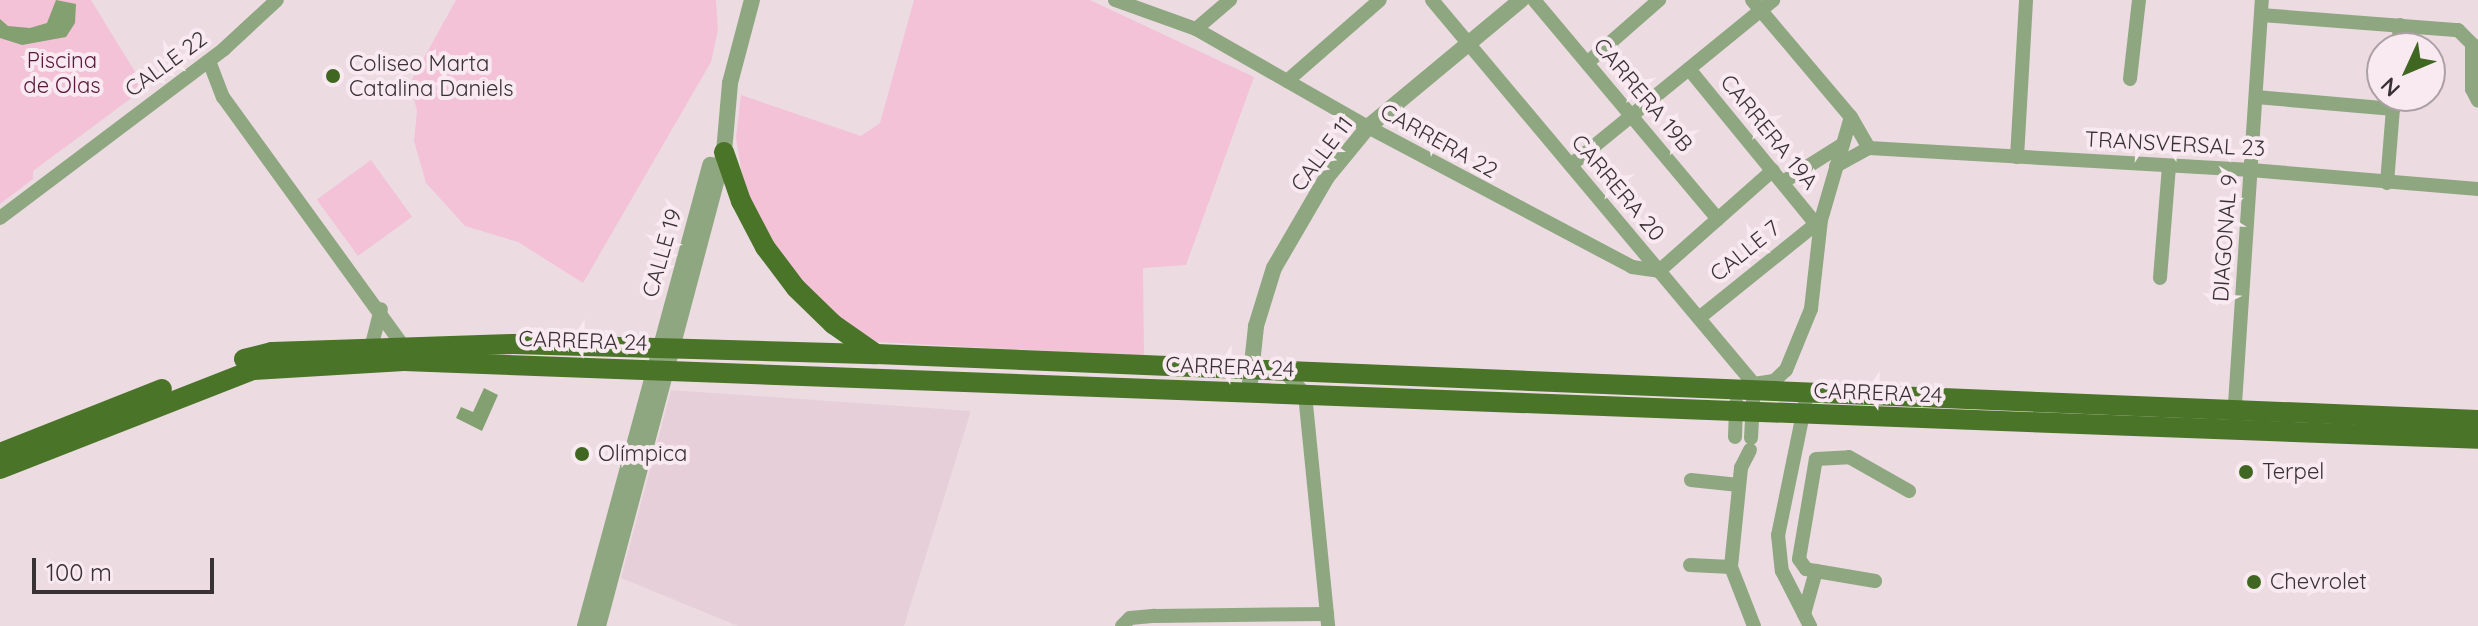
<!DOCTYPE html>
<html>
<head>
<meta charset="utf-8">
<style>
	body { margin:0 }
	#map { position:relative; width:2478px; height:626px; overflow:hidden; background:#ecdce2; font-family:Quicksand,sans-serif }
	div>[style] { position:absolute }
	.built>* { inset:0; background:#e6cfd9 }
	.green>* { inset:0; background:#f3c2d7; transform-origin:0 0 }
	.water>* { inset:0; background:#82a070 }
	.minor>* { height:14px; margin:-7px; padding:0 7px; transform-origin:7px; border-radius:7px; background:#8fa780 }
	.tertiary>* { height:16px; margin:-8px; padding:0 8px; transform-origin:8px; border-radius:8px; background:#8fa780 }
	.primary>* { height:20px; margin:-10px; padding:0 10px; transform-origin:10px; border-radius:10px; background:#4a7428 }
	.dots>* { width:22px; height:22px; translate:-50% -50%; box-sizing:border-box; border:4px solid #f9e9f0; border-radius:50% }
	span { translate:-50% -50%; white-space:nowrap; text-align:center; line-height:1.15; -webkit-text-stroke:8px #f9e9f0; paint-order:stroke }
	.park-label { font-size:22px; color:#5b183d }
	.poi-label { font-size:22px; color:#393235 }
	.left { translate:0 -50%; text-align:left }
	.street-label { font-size:22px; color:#393235 }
	.north { position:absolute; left:2366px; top:32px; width:80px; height:80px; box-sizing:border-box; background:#f9e9f0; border:2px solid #aca0a5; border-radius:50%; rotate:226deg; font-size:22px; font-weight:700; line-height:32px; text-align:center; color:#393235 }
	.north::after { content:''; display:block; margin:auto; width:28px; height:36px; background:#406722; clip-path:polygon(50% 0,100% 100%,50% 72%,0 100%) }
	.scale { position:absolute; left:32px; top:558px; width:182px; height:36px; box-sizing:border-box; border:4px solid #393235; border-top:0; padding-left:10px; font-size:24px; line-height:28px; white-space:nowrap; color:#393235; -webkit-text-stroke:6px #f9e9f0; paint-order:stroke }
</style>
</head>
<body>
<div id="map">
	<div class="built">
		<i style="clip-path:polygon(671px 390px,971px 411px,904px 626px,738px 626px,621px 578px)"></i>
	</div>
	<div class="green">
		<i style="clip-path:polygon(0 0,91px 0,145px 88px,33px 171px,33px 179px,0 204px)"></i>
		<i style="clip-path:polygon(456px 0,716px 0,718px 30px,711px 62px,583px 283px,518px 242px,465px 226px,426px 183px,414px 141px,417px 111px,410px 83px)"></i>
		<i style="clip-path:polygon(914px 0,1090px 0,1254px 77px,1186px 265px,1143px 268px,1144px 356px,877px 342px,827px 310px,771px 244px,745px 193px,736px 138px,741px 95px,861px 136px,880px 123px)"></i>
		<i style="left:371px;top:160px;width:70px;height:67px;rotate:54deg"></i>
	</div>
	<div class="water">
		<i style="clip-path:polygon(56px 0,76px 4px,75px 23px,66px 37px,22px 45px,0 38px,0 19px,8px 26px,30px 28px,47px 23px)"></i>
		<i style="clip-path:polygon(484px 388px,498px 395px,482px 431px,456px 418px,461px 407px,473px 412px)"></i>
	</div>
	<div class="minor">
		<i style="left:1115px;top:0;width:86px;rotate:19.7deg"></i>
		<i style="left:1196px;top:29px;width:198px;rotate:29.7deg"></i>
		<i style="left:1368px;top:127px;width:299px;rotate:27.9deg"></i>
		<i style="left:1632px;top:267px;width:27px;rotate:8deg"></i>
		<i style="left:1659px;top:271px;width:152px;rotate:-41.5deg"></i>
		<i style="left:1432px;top:0;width:501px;rotate:50.02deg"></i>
		<i style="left:1754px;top:384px;width:54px;rotate:93.2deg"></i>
		<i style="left:1534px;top:0;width:286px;rotate:50deg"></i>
		<i style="left:1752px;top:0;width:153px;rotate:49.8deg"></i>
		<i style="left:1851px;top:117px;width:36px;rotate:60deg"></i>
		<i style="left:2261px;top:15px;width:198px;rotate:4.4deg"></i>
		<i style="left:2458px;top:30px;width:20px;rotate:45deg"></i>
		<i style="left:2472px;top:44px;width:45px;rotate:90deg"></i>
		<i style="left:2472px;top:89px;width:13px;rotate:63deg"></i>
		<i style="left:1196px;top:29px;width:45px;rotate:-40.5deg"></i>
		<i style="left:2398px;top:48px;width:23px;rotate:-85deg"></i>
		<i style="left:209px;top:61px;width:39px;rotate:69deg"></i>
		<i style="left:223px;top:97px;width:309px;rotate:54.1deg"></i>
		<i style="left:1587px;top:63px;width:96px;rotate:-41.2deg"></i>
		<i style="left:1689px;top:69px;width:200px;rotate:50.7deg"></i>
		<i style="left:2130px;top:79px;width:80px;rotate:-83.5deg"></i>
		<i style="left:1287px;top:81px;width:123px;rotate:-41.1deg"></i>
		<i style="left:2256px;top:97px;width:138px;rotate:5deg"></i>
		<i style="left:2017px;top:157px;width:157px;rotate:-86.7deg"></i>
		<i style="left:1571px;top:165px;width:261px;rotate:-39.2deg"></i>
		<i style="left:1836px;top:166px;width:38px;rotate:-29deg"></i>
		<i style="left:1869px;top:148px;width:383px;rotate:3.3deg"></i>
		<i style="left:2251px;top:170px;width:228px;rotate:4.8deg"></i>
		<i style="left:1783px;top:182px;width:71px;rotate:-32.3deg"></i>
		<i style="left:2387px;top:183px;width:87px;rotate:-85.4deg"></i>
		<i style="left:0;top:218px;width:281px;rotate:-37deg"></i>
		<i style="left:224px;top:49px;width:72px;rotate:-42.8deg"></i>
		<i style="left:2160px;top:278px;width:112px;rotate:-85.4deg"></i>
		<i style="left:1699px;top:318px;width:156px;rotate:-38.8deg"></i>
		<i style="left:371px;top:348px;width:40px;rotate:-75.6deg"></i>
		<i style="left:1285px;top:372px;width:30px;rotate:48deg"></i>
		<i style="left:1305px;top:394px;width:233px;rotate:84.3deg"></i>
		<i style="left:1754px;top:384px;width:20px;rotate:-9deg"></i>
		<i style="left:1774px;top:381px;width:16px;rotate:-43deg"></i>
		<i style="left:1786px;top:370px;width:66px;rotate:-67.7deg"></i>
		<i style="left:1811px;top:309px;width:90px;rotate:-83.6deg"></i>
		<i style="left:1821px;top:220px;width:107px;rotate:-73.8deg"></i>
		<i style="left:1805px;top:404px;width:134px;rotate:101.6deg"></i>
		<i style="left:1778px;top:535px;width:36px;rotate:84deg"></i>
		<i style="left:1782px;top:571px;width:62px;rotate:63deg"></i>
		<i style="left:2234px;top:419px;width:420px;rotate:-86.2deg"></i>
		<i style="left:1735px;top:437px;width:34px;rotate:-88deg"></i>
		<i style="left:1750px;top:450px;width:20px;rotate:117deg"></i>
		<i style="left:1741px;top:468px;width:100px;rotate:95.8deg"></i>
		<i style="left:1731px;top:567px;width:63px;rotate:68.7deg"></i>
		<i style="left:1691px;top:480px;width:48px;rotate:5.9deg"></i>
		<i style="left:1690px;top:565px;width:41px;rotate:2.8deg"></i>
		<i style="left:1816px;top:571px;width:60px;rotate:9.6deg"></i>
		<i style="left:1804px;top:614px;width:45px;rotate:-74.4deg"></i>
		<i style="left:1816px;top:571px;width:10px;rotate:-169deg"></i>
		<i style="left:1806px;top:569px;width:12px;rotate:-125deg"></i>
		<i style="left:1799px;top:559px;width:101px;rotate:-80.4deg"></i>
		<i style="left:1816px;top:459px;width:33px;rotate:-3deg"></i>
		<i style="left:1849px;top:457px;width:69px;rotate:29.5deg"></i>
		<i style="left:1122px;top:626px;width:11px;rotate:-45deg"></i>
		<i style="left:1130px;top:618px;width:25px;rotate:-5deg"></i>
		<i style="left:1155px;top:616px;width:172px;rotate:-0.7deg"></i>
	</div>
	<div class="tertiary">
		<i style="left:1249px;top:392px;width:66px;rotate:-83.9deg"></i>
		<i style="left:1256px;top:326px;width:61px;rotate:-72.8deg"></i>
		<i style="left:1274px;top:268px;width:105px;rotate:-59.8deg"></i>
		<i style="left:1327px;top:177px;width:65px;rotate:-50.6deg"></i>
		<i style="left:1368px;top:127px;width:199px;rotate:-39.7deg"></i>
		<i style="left:585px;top:626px;width:478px;rotate:-74.8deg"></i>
		<i style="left:598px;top:626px;width:490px;rotate:-75.1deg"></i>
		<i style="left:724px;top:152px;width:69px;rotate:-85deg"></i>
		<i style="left:730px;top:83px;width:86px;rotate:-75.2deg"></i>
	</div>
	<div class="primary">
		<i style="left:724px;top:152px;width:52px;rotate:70.9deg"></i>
		<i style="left:741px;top:201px;width:52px;rotate:62.4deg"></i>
		<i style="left:765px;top:247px;width:51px;rotate:52.9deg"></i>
		<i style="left:796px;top:288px;width:52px;rotate:44.2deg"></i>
		<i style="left:833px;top:324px;width:52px;rotate:34.9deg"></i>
		<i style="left:244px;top:359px;width:29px;rotate:-14deg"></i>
		<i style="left:272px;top:352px;width:241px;rotate:-1.9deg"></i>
		<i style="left:513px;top:344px;width:363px;rotate:1.6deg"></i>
		<i style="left:876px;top:354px;width:1603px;rotate:2.36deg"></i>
		<i style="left:0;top:453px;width:174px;rotate:-21.6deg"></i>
		<i style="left:0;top:469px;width:272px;rotate:-21.4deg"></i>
		<i style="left:253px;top:370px;width:151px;rotate:-3.4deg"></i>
		<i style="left:404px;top:361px;width:2075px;rotate:2.15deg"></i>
	</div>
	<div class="dots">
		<i style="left:333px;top:76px;background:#406722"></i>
		<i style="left:582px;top:454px;background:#406722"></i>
		<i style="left:2246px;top:472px;background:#406722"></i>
		<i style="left:2254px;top:582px;background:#406722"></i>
	</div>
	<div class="park-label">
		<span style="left:62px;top:73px">Piscina<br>de Olas</span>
	</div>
	<div class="poi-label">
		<span class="left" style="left:349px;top:76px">Coliseo Marta<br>Catalina Daniels</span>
		<span class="left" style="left:598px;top:454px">Olímpica</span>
		<span class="left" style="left:2262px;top:472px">Terpel</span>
		<span class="left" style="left:2270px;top:582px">Chevrolet</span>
	</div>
	<div class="street-label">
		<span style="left:166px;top:64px;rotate:-36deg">CALLE 22</span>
		<span style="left:1643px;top:95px;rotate:50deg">CARRERA 19B</span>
		<span style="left:1769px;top:132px;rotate:51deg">CARRERA 19A</span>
		<span style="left:1439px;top:141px;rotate:29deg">CARRERA 22</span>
		<span style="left:2175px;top:144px;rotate:3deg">TRANSVERSAL 23</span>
		<span style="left:1322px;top:154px;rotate:-53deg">CALLE 11</span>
		<span style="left:1618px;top:188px;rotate:50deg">CARRERA 20</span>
		<span style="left:2225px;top:238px;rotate:-86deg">DIAGONAL 9</span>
		<span style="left:1745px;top:251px;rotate:-39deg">CALLE 7</span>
		<span style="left:662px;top:253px;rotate:-74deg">CALLE 19</span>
		<span style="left:583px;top:341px;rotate:2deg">CARRERA 24</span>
		<span style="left:1230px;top:367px;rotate:2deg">CARRERA 24</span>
		<span style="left:1878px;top:393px;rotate:2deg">CARRERA 24</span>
	</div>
	<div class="north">N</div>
	<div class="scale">100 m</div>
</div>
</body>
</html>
